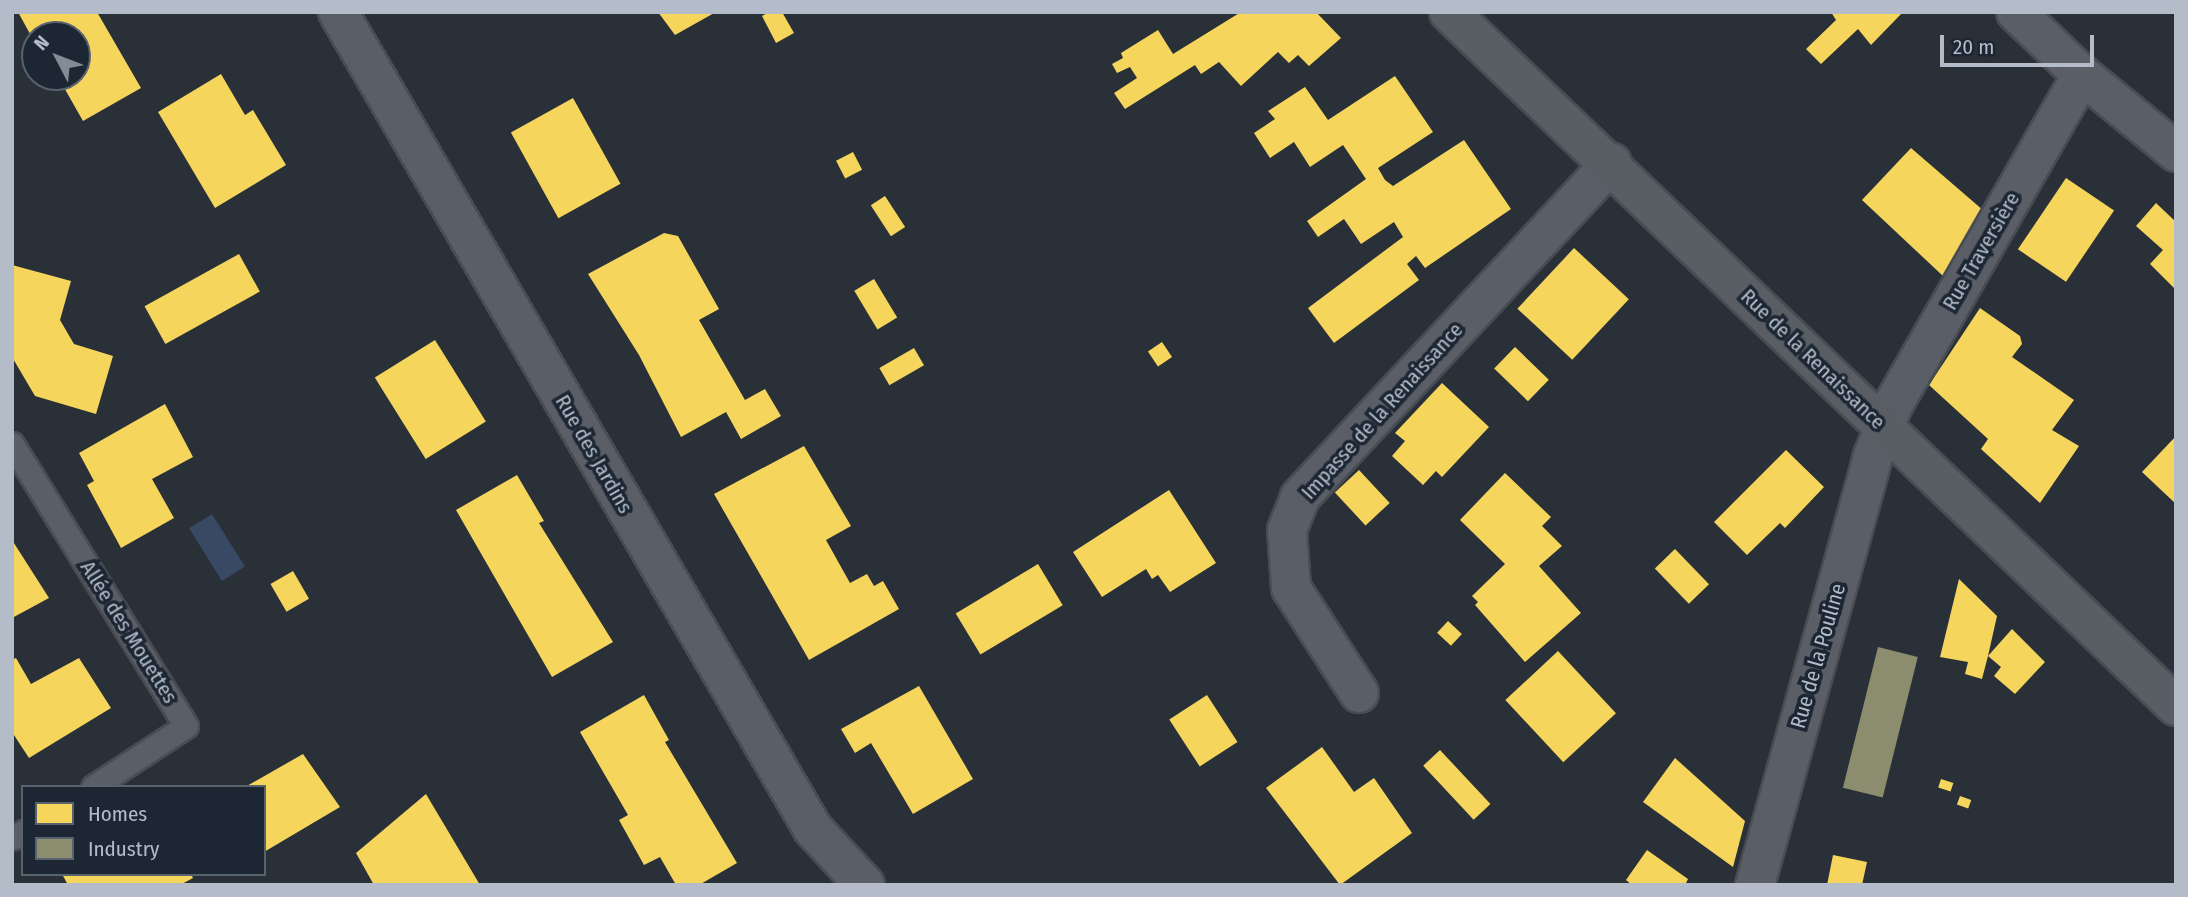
<!DOCTYPE html>
<html>
<head>
<meta charset="utf-8">
<style>
	body { margin:0 }
	#map { position:relative; width:2188px; height:897px; overflow:hidden; background:#2a3038; font-family:"Fira Sans Condensed",sans-serif }
	div>[style] { position:absolute }
	.water>* { inset:0; background:#384963; transform-origin:0 0 }
	.homes>* { inset:0; background:#f6d55c; transform-origin:0 0 }
	.industry>* { inset:0; background:#8c8c6e; transform-origin:0 0 }
	.roads { filter:drop-shadow(2px 0 #484c53) drop-shadow(-2px 0 #484c53) drop-shadow(0 2px #484c53) drop-shadow(0 -2px #484c53) }
	.lane>* { height:23px; margin:-11.5px; padding:0 11.5px; transform-origin:11.5px; border-radius:11.5px; background:#5a5e66 }
	.street>* { height:38px; margin:-19px; padding:0 19px; transform-origin:19px; border-radius:19px; background:#5a5e66 }
	.secondary>* { height:38px; margin:-19px; padding:0 19px; transform-origin:19px; border-radius:19px; background:#595d64 }
	span { translate:-50% -50%; white-space:nowrap; text-align:center; line-height:1.15; -webkit-text-stroke:7px #1d2633; paint-order:stroke }
	.street-label { font-size:21px; color:#b4bcc9 }
	.frame { position:absolute; inset:0; border:14px solid #b4bcc9; pointer-events:none }
	.legend { position:absolute; left:21px; top:785px; width:245px; height:91px; box-sizing:border-box; background:#1d2633; border:2px solid #59626f; margin:0; padding:9px 12px; list-style:none; font-size:21px; color:#b4bcc9 }
	.legend li { display:flex; align-items:center; gap:14px; height:35px }
	.legend b { width:35px; border:2px solid #59626f }
	.north { position:absolute; left:21px; top:21px; width:70px; height:70px; box-sizing:border-box; background:#1d2633; border:2px solid #59626f; border-radius:50%; rotate:312deg; font-size:19px; font-weight:700; line-height:28px; text-align:center; color:#b4bcc9 }
	.north::after { content:''; display:block; margin:auto; width:24px; height:32px; background:#848b96; clip-path:polygon(50% 0,100% 100%,50% 72%,0 100%) }
	.scale { position:absolute; left:1940px; top:35px; width:154px; height:32px; box-sizing:border-box; border:4px solid #b4bcc9; border-top:0; padding-left:9px; font-size:21px; line-height:24px; white-space:nowrap; color:#b4bcc9; -webkit-text-stroke:5px #1d2633; paint-order:stroke }
</style>
</head>
<body>
<div id="map">
	<div class="water">
		<i style="left:212px;top:514px;width:62px;height:27px;rotate:58deg"></i>
	</div>
	<div class="homes">
		<i style="clip-path:polygon(18px 12px,97px 12px,141px 88px,83px 121px,58px 77px,77px 77px,77px 35px,35px 35px,35px 43px)"></i>
		<i style="clip-path:polygon(658px 12px,716px 12px,675px 35px)"></i>
		<i style="clip-path:polygon(769px 12px,782px 12px,794px 33px,776px 43px,762px 16px)"></i>
		<i style="clip-path:polygon(1241px 12px,1316px 12px,1341px 38px,1309px 66px,1298px 55px,1289px 63px,1278px 52px,1241px 86px,1219px 62px,1201px 74px,1195px 65px,1125px 109px,1114px 93px,1137px 78px,1130px 67px,1117px 73px,1112px 64px,1123px 58px,1121px 53px,1158px 30px,1173px 54px)"></i>
		<i style="clip-path:polygon(1831px 12px,1903px 12px,1871px 45px,1858px 29px,1821px 64px,1806px 49px,1836px 20px)"></i>
		<i style="clip-path:polygon(35px 49px,35px 71px,26px 54px)"></i>
		<i style="clip-path:polygon(221px 74px,245px 115px,253px 110px,286px 165px,215px 208px,158px 112px)"></i>
		<i style="clip-path:polygon(1395px 76px,1433px 132px,1378px 168px,1385px 180px,1393px 186px,1464px 140px,1511px 209px,1425px 268px,1416px 256px,1407px 264px,1419px 280px,1334px 343px,1308px 308px,1403px 237px,1394px 222px,1361px 244px,1344px 219px,1318px 237px,1307px 221px,1366px 179px,1343px 145px,1310px 167px,1294px 142px,1270px 158px,1254px 133px,1275px 119px,1268px 111px,1305px 87px,1328px 120px)"></i>
		<i style="left:573px;top:98px;width:98px;height:71px;rotate:61deg"></i>
		<i style="clip-path:polygon(1911px 148px,1984px 211px,1943px 276px,1862px 200px)"></i>
		<i style="left:853px;top:152px;width:20px;height:19px;rotate:63deg"></i>
		<i style="left:2066px;top:178px;width:58px;height:86px;rotate:34deg"></i>
		<i style="left:885px;top:196px;width:37px;height:17px;rotate:57deg"></i>
		<i style="clip-path:polygon(2156px 203px,2176px 222px,2176px 290px,2150px 264px,2163px 250px,2136px 226px)"></i>
		<i style="clip-path:polygon(664px 233px,678px 236px,719px 309px,699px 320px,745px 400px,765px 389px,781px 416px,741px 439px,726px 412px,681px 437px,639px 355px,588px 274px)"></i>
		<i style="left:1574px;top:248px;width:75px;height:83px;rotate:43deg"></i>
		<i style="left:239px;top:254px;width:43px;height:108px;rotate:61deg"></i>
		<i style="clip-path:polygon(12px 265px,71px 281px,60px 320px,74px 344px,113px 356px,96px 414px,35px 396px,12px 357px)"></i>
		<i style="left:874px;top:279px;width:45px;height:23px;rotate:59deg"></i>
		<i style="clip-path:polygon(1980px 308px,2020px 336px,2022px 344px,2012px 357px,2074px 400px,2052px 430px,2079px 446px,2040px 503px,1981px 449px,1988px 439px,1929px 385px)"></i>
		<i style="left:435px;top:340px;width:96px;height:71px;rotate:58deg"></i>
		<i style="left:1162px;top:342px;width:18px;height:17px;rotate:56deg"></i>
		<i style="left:1515px;top:347px;width:47px;height:30px;rotate:44deg"></i>
		<i style="left:914px;top:348px;width:20px;height:40px;rotate:60deg"></i>
		<i style="clip-path:polygon(1442px 383px,1489px 427px,1442px 477px,1436px 471px,1423px 485px,1392px 456px,1405px 441px,1395px 433px)"></i>
		<i style="clip-path:polygon(165px 404px,193px 457px,152px 479px,174px 518px,121px 548px,87px 485px,94px 481px,79px 453px)"></i>
		<i style="clip-path:polygon(2176px 436px,2176px 504px,2142px 472px)"></i>
		<i style="clip-path:polygon(804px 446px,851px 526px,826px 540px,850px 583px,867px 574px,874px 586px,883px 581px,899px 609px,809px 660px,714px 494px)"></i>
		<i style="clip-path:polygon(1786px 450px,1824px 487px,1785px 528px,1780px 523px,1747px 555px,1714px 522px)"></i>
		<i style="left:1359px;top:470px;width:45px;height:33px;rotate:47deg"></i>
		<i style="clip-path:polygon(1505px 473px,1551px 517px,1542px 526px,1562px 546px,1539px 566px,1581px 613px,1525px 662px,1475px 605px,1478px 602px,1472px 596px,1505px 564px,1460px 520px)"></i>
		<i style="clip-path:polygon(517px 475px,544px 521px,539px 523px,613px 642px,552px 677px,456px 510px)"></i>
		<i style="clip-path:polygon(1169px 490px,1216px 563px,1170px 592px,1158px 575px,1152px 579px,1146px 569px,1102px 597px,1073px 552px)"></i>
		<i style="clip-path:polygon(12px 540px,49px 598px,12px 618px)"></i>
		<i style="left:1675px;top:549px;width:49px;height:28px;rotate:46deg"></i>
		<i style="left:1038px;top:564px;width:48px;height:96px;rotate:59deg"></i>
		<i style="left:293px;top:571px;width:32px;height:26px;rotate:60deg"></i>
		<i style="clip-path:polygon(1959px 579px,1997px 616px,1988px 656px,2012px 629px,2045px 662px,2015px 694px,1994px 676px,2001px 667px,1988px 656px,1982px 679px,1965px 674px,1968px 662px,1940px 657px)"></i>
		<i style="left:1448px;top:621px;width:19px;height:16px;rotate:43deg"></i>
		<i style="left:1558px;top:651px;width:85px;height:72px;rotate:47deg"></i>
		<i style="clip-path:polygon(16px 658px,31px 684px,79px 658px,111px 708px,29px 758px,12px 732px,12px 660px)"></i>
		<i style="clip-path:polygon(919px 686px,973px 779px,913px 814px,871px 743px,855px 753px,841px 729px)"></i>
		<i style="clip-path:polygon(644px 695px,669px 740px,665px 742px,737px 863px,699px 885px,676px 885px,660px 857px,644px 865px,619px 820px,628px 815px,580px 732px)"></i>
		<i style="left:1207px;top:695px;width:56px;height:45px;rotate:57deg"></i>
		<i style="clip-path:polygon(1322px 747px,1354px 792px,1374px 778px,1412px 833px,1340px 885px,1266px 788px)"></i>
		<i style="left:1440px;top:750px;width:74px;height:23px;rotate:47deg"></i>
		<i style="clip-path:polygon(303px 754px,340px 807px,264px 852px,264px 787px,245px 787px)"></i>
		<i style="clip-path:polygon(1675px 758px,1745px 821px,1733px 867px,1643px 802px)"></i>
		<i style="left:1941px;top:779px;width:13px;height:9px;rotate:18deg"></i>
		<i style="clip-path:polygon(426px 794px,480px 885px,374px 885px,356px 853px)"></i>
		<i style="left:1960px;top:796px;width:12px;height:9px;rotate:20deg"></i>
		<i style="clip-path:polygon(1647px 850px,1688px 879px,1685px 885px,1632px 885px,1626px 880px)"></i>
		<i style="clip-path:polygon(1833px 855px,1867px 862px,1862px 885px,1827px 885px)"></i>
		<i style="clip-path:polygon(62px 874px,191px 874px,193px 878px,180px 885px,68px 885px)"></i>
	</div>
	<div class="industry">
		<i style="left:1878px;top:647px;width:41px;height:145px;rotate:14deg"></i>
	</div>
	<div class="roads">
		<div class="lane">
			<i style="left:12px;top:444px;width:331px;rotate:58.3deg"></i>
			<i style="left:186px;top:726px;width:111px;rotate:146.7deg"></i>
			<i style="left:12px;top:838px;width:13px;rotate:-29deg"></i>
		</div>
		<div class="street">
			<i style="left:338px;top:12px;width:945px;rotate:59.83deg"></i>
			<i style="left:813px;top:829px;width:76px;rotate:47.1deg"></i>
			<i style="left:2016px;top:12px;width:91px;rotate:43.7deg"></i>
			<i style="left:2082px;top:75px;width:122px;rotate:39.3deg"></i>
			<i style="left:1359px;top:693px;width:125px;rotate:-122.9deg"></i>
			<i style="left:1291px;top:588px;width:58px;rotate:-93.9deg"></i>
			<i style="left:1287px;top:530px;width:35px;rotate:-68deg"></i>
			<i style="left:1300px;top:497px;width:457px;rotate:-47deg"></i>
			<i style="left:1755px;top:885px;width:445px;rotate:-74.6deg"></i>
			<i style="left:1873px;top:456px;width:55px;rotate:-68.6deg"></i>
			<i style="left:1893px;top:405px;width:380px;rotate:-60.2deg"></i>
		</div>
		<div class="secondary">
			<i style="left:1449px;top:12px;width:1005px;rotate:43.67deg"></i>
		</div>
	</div>
	<div class="street-label">
		<span style="left:1981px;top:251px;rotate:-60deg">Rue Traversière</span>
		<span style="left:1813px;top:359px;rotate:44deg">Rue de la Renaissance</span>
		<span style="left:1382px;top:411px;rotate:-48deg">Impasse de la Renaissance</span>
		<span style="left:594px;top:454px;rotate:60deg">Rue des Jardins</span>
		<span style="left:129px;top:632px;rotate:58deg">Allée des Mouettes</span>
		<span style="left:1818px;top:656px;rotate:-74deg">Rue de la Pouline</span>
	</div>
	<div class="frame"></div>
	<ul class="legend">
	<li><b style="height:19px;background:#f6d55c"></b>Homes</li>
	<li><b style="height:19px;background:#8c8c6e"></b>Industry</li>
	</ul>
	<div class="north">N</div>
	<div class="scale">20 m</div>
</div>
</body>
</html>
